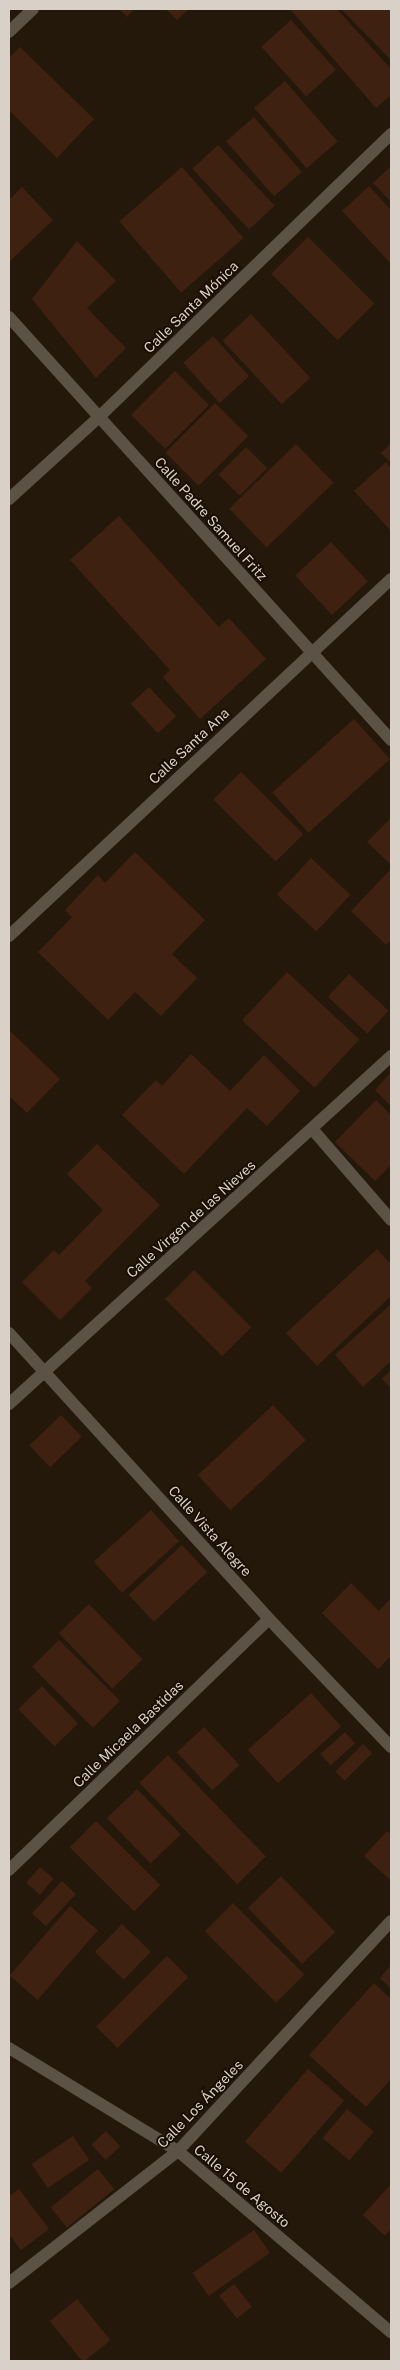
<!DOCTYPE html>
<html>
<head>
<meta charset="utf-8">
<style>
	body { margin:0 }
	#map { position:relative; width:400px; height:2370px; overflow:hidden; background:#24180a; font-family:"Public Sans",sans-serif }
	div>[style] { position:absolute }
	.building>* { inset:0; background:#3e2111; transform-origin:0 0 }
	.minor>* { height:12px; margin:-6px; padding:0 6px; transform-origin:6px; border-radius:6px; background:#5d5246 }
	span { translate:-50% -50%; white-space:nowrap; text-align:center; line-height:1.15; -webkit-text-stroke:4px #1b0f03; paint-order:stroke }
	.street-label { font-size:14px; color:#d9d0c7 }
	.frame { position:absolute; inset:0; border:10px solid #d9d0c7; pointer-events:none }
</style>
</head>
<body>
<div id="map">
	<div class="building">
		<i style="clip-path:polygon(119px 9px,134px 9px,127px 17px)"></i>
		<i style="clip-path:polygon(166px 9px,189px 9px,177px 20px)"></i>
		<i style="clip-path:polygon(290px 9px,337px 9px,391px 69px,391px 95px,376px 108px)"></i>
		<i style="clip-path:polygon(341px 9px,391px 9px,391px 60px)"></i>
		<i style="left:291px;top:20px;width:67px;height:40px;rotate:48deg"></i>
		<i style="clip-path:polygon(20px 47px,94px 119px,57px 158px,9px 110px,9px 58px)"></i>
		<i style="left:285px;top:81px;width:80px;height:41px;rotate:49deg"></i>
		<i style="left:254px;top:117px;width:73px;height:37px;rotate:49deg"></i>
		<i style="left:218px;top:145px;width:83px;height:35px;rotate:47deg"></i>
		<i style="clip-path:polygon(391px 166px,391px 202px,373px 183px)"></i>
		<i style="left:182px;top:167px;width:94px;height:83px;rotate:49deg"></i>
		<i style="clip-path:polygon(369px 186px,391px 210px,391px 264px,342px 211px)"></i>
		<i style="clip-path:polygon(22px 187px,53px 220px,9px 262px,9px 200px)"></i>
		<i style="left:308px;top:237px;width:94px;height:52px;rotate:45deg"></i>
		<i style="clip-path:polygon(77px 241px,116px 281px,87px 308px,126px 348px,96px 378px,32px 299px)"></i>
		<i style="left:251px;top:314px;width:87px;height:39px;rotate:47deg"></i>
		<i style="left:213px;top:336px;width:54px;height:40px;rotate:48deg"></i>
		<i style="left:175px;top:371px;width:48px;height:62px;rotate:45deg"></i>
		<i style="left:215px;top:403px;width:47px;height:70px;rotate:45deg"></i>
		<i style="clip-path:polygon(391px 443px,391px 463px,381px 453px)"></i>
		<i style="left:296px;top:444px;width:54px;height:93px;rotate:46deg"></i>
		<i style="left:246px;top:447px;width:30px;height:39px;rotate:45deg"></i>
		<i style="clip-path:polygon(386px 462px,391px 468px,391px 531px,354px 491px)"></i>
		<i style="clip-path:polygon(119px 516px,219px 627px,229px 618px,266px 659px,200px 719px,163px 677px,170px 670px,70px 560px)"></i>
		<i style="left:331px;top:542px;width:54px;height:49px;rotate:47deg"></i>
		<i style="left:149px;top:687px;width:40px;height:25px;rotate:47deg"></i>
		<i style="left:354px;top:719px;width:54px;height:110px;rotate:48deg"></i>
		<i style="left:241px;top:772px;width:88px;height:39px;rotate:45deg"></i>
		<i style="clip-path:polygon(391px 818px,391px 865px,367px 842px)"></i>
		<i style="clip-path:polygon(135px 852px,205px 920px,172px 954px,197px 978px,161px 1016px,135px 992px,108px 1020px,38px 952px,72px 917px,65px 910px,98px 875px,105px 883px)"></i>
		<i style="left:311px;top:858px;width:54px;height:50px;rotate:43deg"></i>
		<i style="clip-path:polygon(391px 869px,391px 940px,386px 945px,351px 911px)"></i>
		<i style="left:287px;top:972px;width:99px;height:66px;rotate:43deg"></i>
		<i style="left:349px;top:974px;width:54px;height:31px;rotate:43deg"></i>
		<i style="clip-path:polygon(9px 1030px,60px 1079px,27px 1113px,9px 1096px)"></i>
		<i style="clip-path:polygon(191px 1054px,230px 1091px,264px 1055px,300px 1091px,267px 1126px,247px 1108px,184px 1174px,122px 1115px,156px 1080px,162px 1086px)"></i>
		<i style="clip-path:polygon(391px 1072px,391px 1106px,375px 1090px)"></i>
		<i style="clip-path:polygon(376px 1100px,391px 1115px,391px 1165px,375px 1181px,335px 1142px)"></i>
		<i style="clip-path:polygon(97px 1144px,160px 1205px,85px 1281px,92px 1288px,60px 1320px,22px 1282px,54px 1250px,59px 1255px,103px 1210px,67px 1174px)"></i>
		<i style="clip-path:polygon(377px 1249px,391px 1264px,391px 1296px,317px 1366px,286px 1333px)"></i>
		<i style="left:194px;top:1270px;width:81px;height:41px;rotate:45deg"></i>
		<i style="clip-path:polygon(391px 1304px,391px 1361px,363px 1387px,335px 1355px)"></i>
		<i style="clip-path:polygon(391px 1370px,391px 1388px,382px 1379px)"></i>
		<i style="left:273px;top:1405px;width:48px;height:103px;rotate:47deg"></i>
		<i style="left:61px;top:1415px;width:30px;height:44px;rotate:46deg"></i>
		<i style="left:151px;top:1510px;width:42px;height:77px;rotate:48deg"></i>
		<i style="left:182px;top:1545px;width:37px;height:73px;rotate:47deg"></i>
		<i style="clip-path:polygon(351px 1583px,379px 1611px,391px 1598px,391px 1656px,378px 1669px,322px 1613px)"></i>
		<i style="left:89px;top:1604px;width:77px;height:42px;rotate:46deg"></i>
		<i style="left:59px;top:1640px;width:86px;height:38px;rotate:45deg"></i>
		<i style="left:42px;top:1686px;width:52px;height:33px;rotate:46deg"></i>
		<i style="left:311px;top:1693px;width:45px;height:85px;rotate:48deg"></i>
		<i style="left:204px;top:1727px;width:52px;height:37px;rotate:47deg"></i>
		<i style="left:345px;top:1732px;width:15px;height:33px;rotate:48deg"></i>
		<i style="left:363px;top:1744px;width:13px;height:39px;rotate:45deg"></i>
		<i style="left:168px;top:1755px;width:141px;height:40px;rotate:46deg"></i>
		<i style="left:137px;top:1789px;width:63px;height:42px;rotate:46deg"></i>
		<i style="left:96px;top:1821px;width:91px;height:37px;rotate:45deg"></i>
		<i style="clip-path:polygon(387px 1831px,391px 1835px,390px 1880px,364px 1856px)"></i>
		<i style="left:40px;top:1867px;width:18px;height:21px;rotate:41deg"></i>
		<i style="left:281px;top:1876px;width:78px;height:46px;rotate:46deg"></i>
		<i style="left:62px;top:1881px;width:19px;height:44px;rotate:43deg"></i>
		<i style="left:233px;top:1903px;width:101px;height:40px;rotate:45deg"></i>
		<i style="left:70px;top:1906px;width:37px;height:92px;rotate:41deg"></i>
		<i style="left:122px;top:1924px;width:40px;height:39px;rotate:44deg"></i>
		<i style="left:167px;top:1956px;width:30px;height:100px;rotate:45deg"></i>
		<i style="clip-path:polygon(391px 1965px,391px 1989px,380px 1978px)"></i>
		<i style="clip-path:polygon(374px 1983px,391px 1999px,391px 2079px,366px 2107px,309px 2055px)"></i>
		<i style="left:308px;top:2069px;width:48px;height:96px;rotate:41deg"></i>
		<i style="left:347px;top:2109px;width:35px;height:38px;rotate:40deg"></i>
		<i style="left:106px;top:2131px;width:21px;height:20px;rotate:47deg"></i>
		<i style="left:73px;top:2136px;width:29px;height:50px;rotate:56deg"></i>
		<i style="left:98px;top:2169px;width:26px;height:61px;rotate:51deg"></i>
		<i style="clip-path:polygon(391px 2184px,391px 2229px,385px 2236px,363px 2215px)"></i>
		<i style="clip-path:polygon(19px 2189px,49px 2229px,21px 2250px,9px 2234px,9px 2196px)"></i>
		<i style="left:254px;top:2230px;width:28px;height:75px;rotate:55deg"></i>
		<i style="left:234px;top:2284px;width:29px;height:19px;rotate:52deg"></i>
		<i style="left:77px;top:2299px;width:53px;height:35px;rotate:51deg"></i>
	</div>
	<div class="minor">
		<i style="left:9px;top:32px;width:33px;rotate:-44deg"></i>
		<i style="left:9px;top:317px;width:570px;rotate:47.92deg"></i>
		<i style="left:9px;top:499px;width:122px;rotate:-42.3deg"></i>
		<i style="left:99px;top:417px;width:407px;rotate:-44.1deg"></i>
		<i style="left:9px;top:936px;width:523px;rotate:-43.06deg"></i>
		<i style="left:313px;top:1130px;width:119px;rotate:49.1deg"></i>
		<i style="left:9px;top:1333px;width:387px;rotate:47.7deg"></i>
		<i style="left:269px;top:1619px;width:177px;rotate:46.4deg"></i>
		<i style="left:9px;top:1404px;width:517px;rotate:-42.33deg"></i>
		<i style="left:9px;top:1870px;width:361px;rotate:-44deg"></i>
		<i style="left:9px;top:2048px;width:198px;rotate:31.4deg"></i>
		<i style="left:178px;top:2151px;width:280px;rotate:40.4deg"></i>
		<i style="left:9px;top:2283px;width:214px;rotate:-38deg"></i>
		<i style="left:178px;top:2151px;width:313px;rotate:-47.2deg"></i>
	</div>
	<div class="street-label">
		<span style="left:191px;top:307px;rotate:-44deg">Calle Santa Mónica</span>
		<span style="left:211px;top:519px;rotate:48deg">Calle Padre Samuel Fritz</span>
		<span style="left:189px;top:746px;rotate:-43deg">Calle Santa Ana</span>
		<span style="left:191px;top:1219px;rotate:-42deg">Calle Virgen de las Nieves</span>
		<span style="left:210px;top:1531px;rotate:48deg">Calle Vista Alegre</span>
		<span style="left:128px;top:1734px;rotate:-44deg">Calle Micaela Bastidas</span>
		<span style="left:200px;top:2104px;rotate:-46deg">Calle Los Ángeles</span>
		<span style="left:242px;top:2186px;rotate:40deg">Calle 15 de Agosto</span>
	</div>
	<div class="frame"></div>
</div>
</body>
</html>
